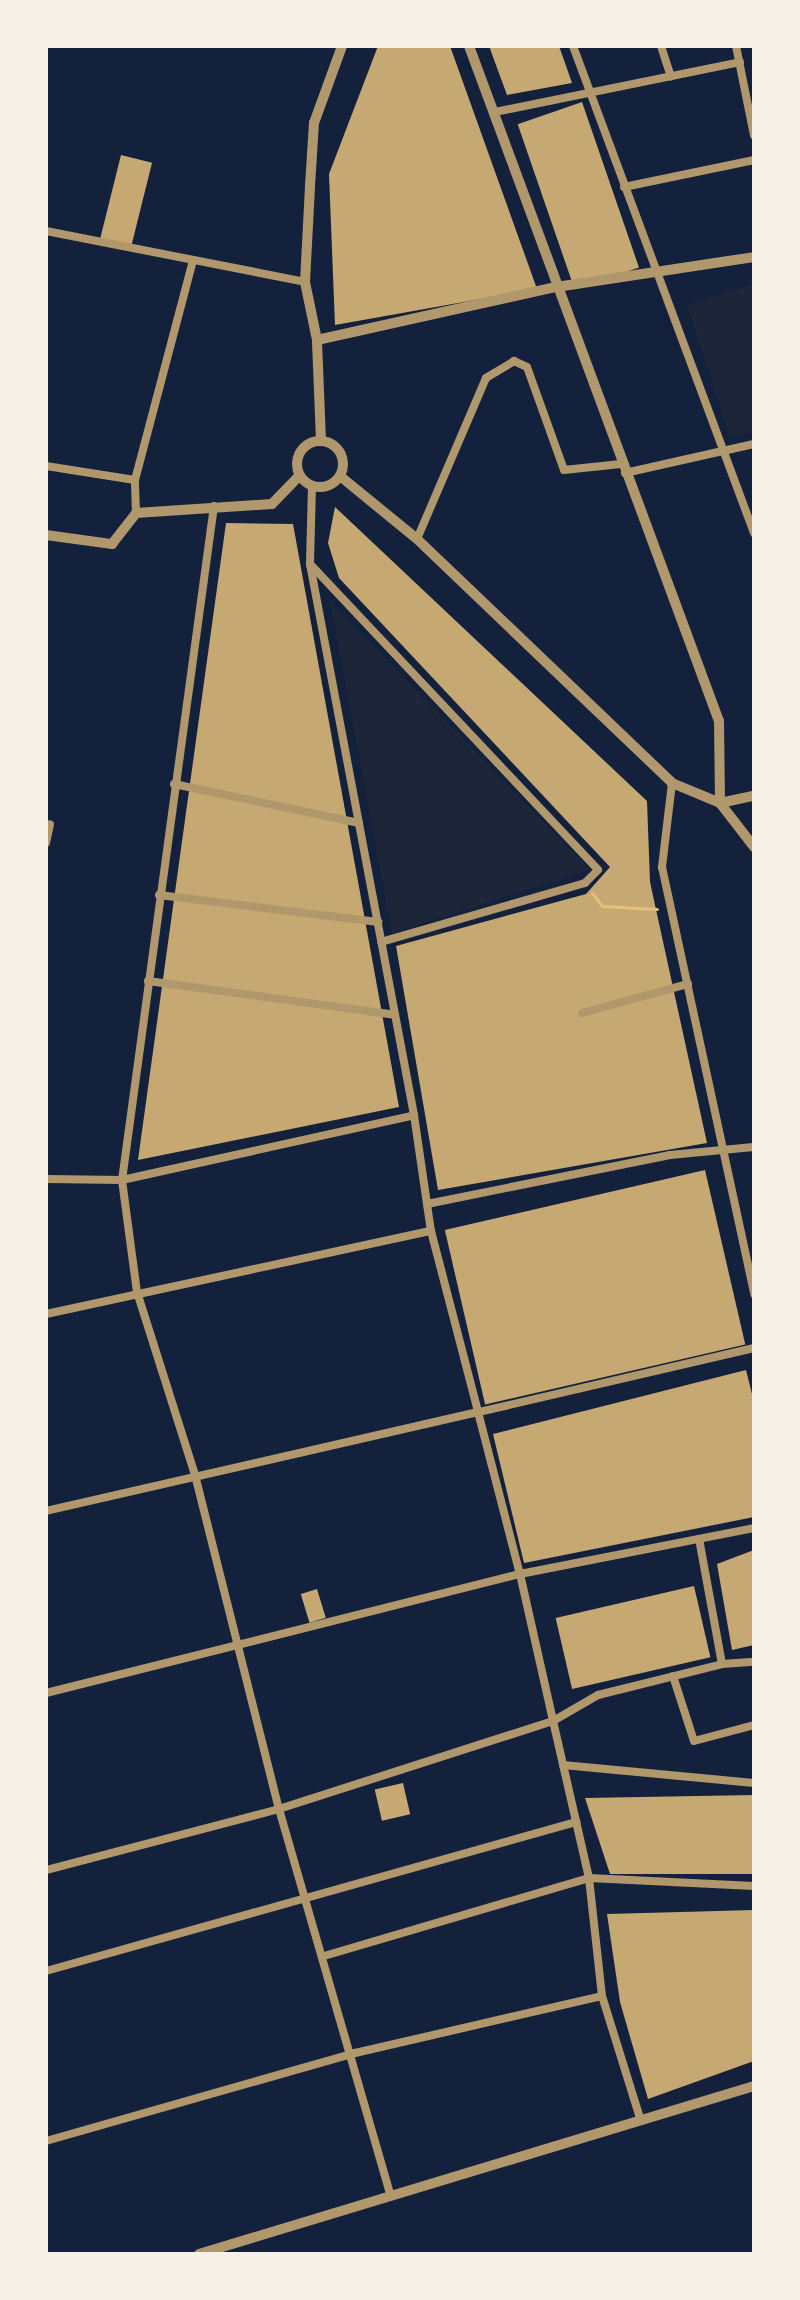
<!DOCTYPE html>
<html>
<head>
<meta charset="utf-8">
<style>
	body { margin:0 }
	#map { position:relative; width:800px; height:2300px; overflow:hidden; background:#14213d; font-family:Cabin,sans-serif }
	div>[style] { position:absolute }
	.green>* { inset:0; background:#1d2539 }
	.building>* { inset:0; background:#c6a872; transform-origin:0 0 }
	.path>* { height:3px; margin:-1.5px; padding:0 1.5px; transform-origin:1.5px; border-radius:1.5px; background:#e5c07b }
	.minor>* { height:8px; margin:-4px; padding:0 4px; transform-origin:4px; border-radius:4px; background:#b1986c }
	.tertiary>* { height:10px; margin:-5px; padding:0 5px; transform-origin:5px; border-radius:5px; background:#b1986c }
	.tertiary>.ring { margin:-5px; padding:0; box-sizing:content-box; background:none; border:10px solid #b1986c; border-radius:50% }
	span { translate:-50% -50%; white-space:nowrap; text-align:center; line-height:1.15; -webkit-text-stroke:7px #f6f1e7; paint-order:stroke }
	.frame { position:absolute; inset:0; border:48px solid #f6f1e7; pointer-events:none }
</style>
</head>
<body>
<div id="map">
	<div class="green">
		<i style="clip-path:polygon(754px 284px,754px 432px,730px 436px,687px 305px)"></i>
		<i style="clip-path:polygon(330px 601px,590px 870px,392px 933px)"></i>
	</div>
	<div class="building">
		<i style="clip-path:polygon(378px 46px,450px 46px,537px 289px,335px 325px,329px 174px)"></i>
		<i style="clip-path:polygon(489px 46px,559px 46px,572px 83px,507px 95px)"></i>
		<i style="left:582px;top:102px;width:175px;height:68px;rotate:71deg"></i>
		<i style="left:121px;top:155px;width:32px;height:86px;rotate:14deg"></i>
		<i style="clip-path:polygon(335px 507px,647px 801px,650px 882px,707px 1143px,438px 1190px,396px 946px,586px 894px,610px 867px,339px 578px,328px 543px)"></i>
		<i style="clip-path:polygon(226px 523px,293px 524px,399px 1107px,138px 1160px)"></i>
		<i style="left:705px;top:1170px;width:179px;height:267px;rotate:77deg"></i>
		<i style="clip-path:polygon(746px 1370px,754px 1402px,754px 1517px,524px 1563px,493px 1434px)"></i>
		<i style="clip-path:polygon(754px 1550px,754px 1645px,732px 1650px,717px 1564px)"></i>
		<i style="left:694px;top:1586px;width:73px;height:142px;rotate:77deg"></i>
		<i style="left:317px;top:1589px;width:30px;height:17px;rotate:73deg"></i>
		<i style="left:403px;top:1783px;width:32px;height:29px;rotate:77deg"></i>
		<i style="clip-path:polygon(754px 1795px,754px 1874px,610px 1874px,585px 1798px)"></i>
		<i style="clip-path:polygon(754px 1910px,754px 2061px,648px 2099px,620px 2002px,607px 1914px)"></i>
	</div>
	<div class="path">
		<i style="left:592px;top:893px;width:16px;rotate:52deg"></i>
		<i style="left:602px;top:906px;width:55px;rotate:3.1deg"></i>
	</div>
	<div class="minor">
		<i style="left:573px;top:46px;width:520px;rotate:69.61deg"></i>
		<i style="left:661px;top:46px;width:32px;rotate:72deg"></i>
		<i style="left:736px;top:46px;width:91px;rotate:78.6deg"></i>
		<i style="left:495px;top:112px;width:250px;rotate:-11.5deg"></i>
		<i style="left:624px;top:187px;width:133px;rotate:-11.7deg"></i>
		<i style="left:46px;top:231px;width:264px;rotate:11.1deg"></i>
		<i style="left:46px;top:466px;width:90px;rotate:8.9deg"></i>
		<i style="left:625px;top:473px;width:132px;rotate:-12.7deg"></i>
		<i style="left:312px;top:486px;width:78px;rotate:91.5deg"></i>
		<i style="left:310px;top:564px;width:561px;rotate:79.31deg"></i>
		<i style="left:214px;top:506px;width:680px;rotate:97.77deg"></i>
		<i style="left:122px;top:1180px;width:113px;rotate:82.4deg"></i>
		<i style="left:137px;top:1292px;width:192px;rotate:72.4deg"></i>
		<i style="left:195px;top:1475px;width:344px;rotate:75.9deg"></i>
		<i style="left:279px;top:1809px;width:403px;rotate:73.9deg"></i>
		<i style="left:136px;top:513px;width:33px;rotate:-92deg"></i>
		<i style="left:135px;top:480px;width:227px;rotate:-75.2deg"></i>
		<i style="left:417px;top:539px;width:175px;rotate:-66.8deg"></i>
		<i style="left:486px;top:378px;width:33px;rotate:-31deg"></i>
		<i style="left:514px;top:361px;width:14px;rotate:25deg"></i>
		<i style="left:527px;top:367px;width:109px;rotate:70.2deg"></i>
		<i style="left:564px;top:470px;width:57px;rotate:-6deg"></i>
		<i style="left:310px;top:564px;width:420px;rotate:46.7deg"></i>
		<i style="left:598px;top:870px;width:18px;rotate:135deg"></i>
		<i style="left:585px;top:883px;width:212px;rotate:163.9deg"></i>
		<i style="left:672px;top:783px;width:85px;rotate:96.8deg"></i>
		<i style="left:662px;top:867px;width:437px;rotate:77.8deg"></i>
		<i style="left:174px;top:784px;width:189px;rotate:11.9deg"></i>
		<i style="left:46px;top:843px;width:19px;rotate:-78deg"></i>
		<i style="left:159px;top:895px;width:221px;rotate:7deg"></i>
		<i style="left:148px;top:981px;width:249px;rotate:7.8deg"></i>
		<i style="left:582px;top:1013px;width:110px;rotate:-15.3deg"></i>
		<i style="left:46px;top:1179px;width:76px;rotate:0.8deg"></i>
		<i style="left:122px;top:1180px;width:299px;rotate:-12.5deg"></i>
		<i style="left:414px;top:1115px;width:117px;rotate:81.7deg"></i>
		<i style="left:427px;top:1204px;width:248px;rotate:-11.4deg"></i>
		<i style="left:670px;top:1155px;width:84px;rotate:-5.4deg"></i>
		<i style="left:46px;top:1314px;width:394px;rotate:-12.2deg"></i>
		<i style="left:431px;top:1231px;width:187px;rotate:75.4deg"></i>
		<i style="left:478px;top:1412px;width:443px;rotate:167.1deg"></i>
		<i style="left:754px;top:1348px;width:283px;rotate:166.9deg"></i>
		<i style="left:478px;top:1412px;width:167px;rotate:75.5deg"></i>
		<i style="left:520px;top:1574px;width:238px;rotate:-11.1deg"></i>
		<i style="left:722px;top:1664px;width:32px;rotate:-4deg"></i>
		<i style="left:673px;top:1676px;width:68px;rotate:72.1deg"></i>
		<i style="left:694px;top:1741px;width:62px;rotate:-14.9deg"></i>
		<i style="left:46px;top:1693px;width:489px;rotate:-14.1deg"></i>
		<i style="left:520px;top:1574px;width:151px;rotate:77.3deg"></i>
		<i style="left:553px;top:1721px;width:288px;rotate:162.2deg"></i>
		<i style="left:279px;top:1809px;width:241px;rotate:165.3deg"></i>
		<i style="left:563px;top:1765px;width:192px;rotate:5.4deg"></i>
		<i style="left:324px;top:1956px;width:276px;rotate:-16.4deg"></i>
		<i style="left:589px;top:1878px;width:165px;rotate:2.8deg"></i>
		<i style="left:46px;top:1971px;width:551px;rotate:-15.7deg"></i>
		<i style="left:602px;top:1996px;width:128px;rotate:72.7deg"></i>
		<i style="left:46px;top:2141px;width:321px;rotate:-15.9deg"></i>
		<i style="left:355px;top:2053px;width:253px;rotate:-13deg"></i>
		<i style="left:602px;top:1996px;width:119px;rotate:-96.3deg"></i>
		<i style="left:589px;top:1878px;width:161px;rotate:-102.9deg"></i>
		<i style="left:553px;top:1721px;width:52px;rotate:-30deg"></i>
		<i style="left:598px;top:1695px;width:128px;rotate:-14deg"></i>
		<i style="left:722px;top:1664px;width:127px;rotate:-100.4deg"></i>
	</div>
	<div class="tertiary">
		<i style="left:469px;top:46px;width:720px;rotate:69.68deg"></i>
		<i style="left:719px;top:721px;width:82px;rotate:89.3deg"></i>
		<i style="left:317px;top:340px;width:245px;rotate:-12.5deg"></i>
		<i style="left:556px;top:287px;width:200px;rotate:-8.6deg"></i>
		<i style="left:321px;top:441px;width:101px;rotate:-92.3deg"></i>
		<i style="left:317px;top:340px;width:59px;rotate:-101.7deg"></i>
		<i style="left:305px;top:282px;width:96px;rotate:-87deg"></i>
		<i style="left:310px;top:186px;width:63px;rotate:-86.4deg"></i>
		<i style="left:314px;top:123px;width:82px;rotate:-70deg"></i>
		<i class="ring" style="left:297px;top:441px;width:36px;height:36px"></i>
		<i style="left:340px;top:476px;width:99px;rotate:39.3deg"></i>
		<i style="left:417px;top:539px;width:353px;rotate:43.7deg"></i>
		<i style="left:672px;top:783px;width:52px;rotate:22.6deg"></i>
		<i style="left:720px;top:803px;width:56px;rotate:52.3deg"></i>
		<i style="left:46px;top:535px;width:67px;rotate:7.8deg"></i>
		<i style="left:112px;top:544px;width:39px;rotate:-52deg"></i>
		<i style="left:136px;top:513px;width:136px;rotate:-3.8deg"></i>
		<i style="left:272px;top:504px;width:40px;rotate:-46deg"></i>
		<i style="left:720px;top:803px;width:35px;rotate:-12deg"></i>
		<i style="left:199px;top:2254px;width:580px;rotate:-16.84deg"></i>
	</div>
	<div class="frame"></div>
</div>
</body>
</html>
